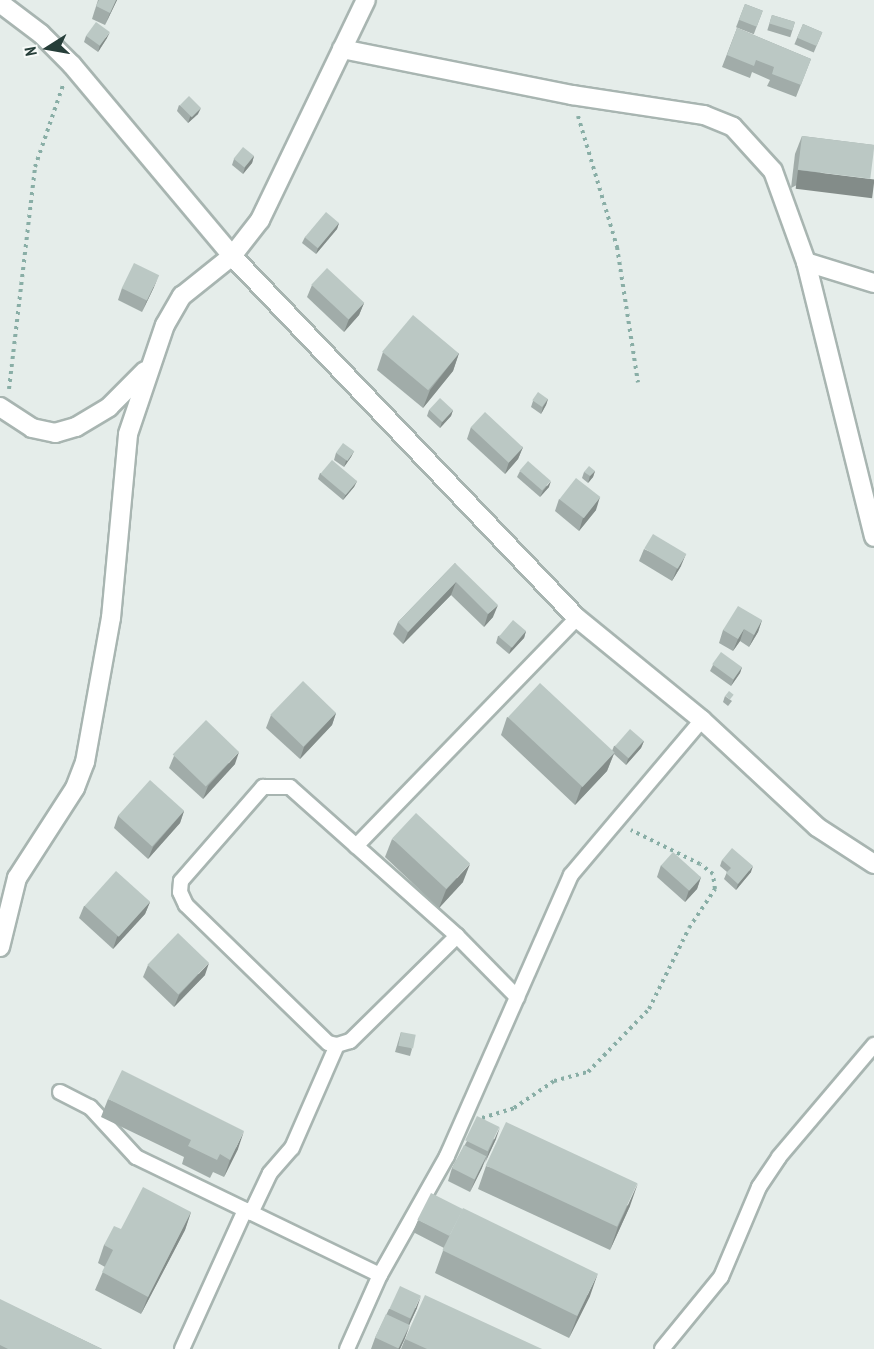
<!DOCTYPE html>
<html>
<head>
<meta charset="utf-8">
<style>
	body { margin:0 }
	#map { position:relative; width:874px; height:1349px; overflow:hidden; background:#e5edea; font-family:"PT Sans Narrow",sans-serif }
	div>[style] { position:absolute }
	.path>* { height:4px; margin-top:-2px; transform-origin:0; background:repeating-linear-gradient(90deg,#89aea6 0 3px,transparent 0 7.5px) }
	.roads { filter:drop-shadow(2px 0 #a8b5b1) drop-shadow(-2px 0 #a8b5b1) drop-shadow(0 2px #a8b5b1) drop-shadow(0 -2px #a8b5b1) }
	.lane>* { height:14px; margin:-7px; padding:0 7px; transform-origin:7px; border-radius:7px; background:#fff }
	.street>* { height:18px; margin:-9px; padding:0 9px; transform-origin:9px; border-radius:9px; background:#fff }
	.secondary>* { height:18px; margin:-9px; padding:0 9px; transform-origin:9px; border-radius:9px; background:#fff }
	.wall>* { inset:0; background:#a1aca9; transform-origin:0 0 }
	.shaded-wall>* { inset:0; background:#838c89; transform-origin:0 0 }
	.building>* { inset:0; background:#bbc8c4; transform-origin:0 0 }
	span { translate:-50% -50%; white-space:nowrap; text-align:center; line-height:1.15; -webkit-text-stroke:4.5px #f6faf8; paint-order:stroke }
	.north { position:absolute; left:18px; top:18px; width:60px; height:60px; -webkit-text-stroke:4px #f6faf8; paint-order:stroke; rotate:259deg; font-size:16px; font-weight:700; line-height:24px; text-align:center; color:#263e39 }
	.north::after { content:''; display:block; margin:auto; width:21px; height:27px; background:#263e39; clip-path:polygon(50% 0,100% 100%,50% 72%,0 100%) }
</style>
</head>
<body>
<div id="map">
	<div class="path">
		<i style="left:578px;top:116px;width:137px;rotate:73.4deg"></i>
		<i style="left:617px;top:247px;width:137px;rotate:81.2deg"></i>
		<i style="left:9px;top:389px;width:224px;rotate:-83.3deg"></i>
		<i style="left:35px;top:167px;width:87px;rotate:-71.1deg"></i>
		<i style="left:482px;top:1118px;width:34px;rotate:-17deg"></i>
		<i style="left:514px;top:1108px;width:48px;rotate:-34deg"></i>
		<i style="left:554px;top:1081px;width:35px;rotate:-15deg"></i>
		<i style="left:588px;top:1072px;width:88px;rotate:-45.9deg"></i>
		<i style="left:649px;top:1009px;width:90px;rotate:-63.7deg"></i>
		<i style="left:689px;top:928px;width:47px;rotate:-56.3deg"></i>
		<i style="left:715px;top:889px;width:15px;rotate:-98deg"></i>
		<i style="left:713px;top:874px;width:16px;rotate:-142deg"></i>
		<i style="left:700px;top:864px;width:77px;rotate:-153.8deg"></i>
	</div>
	<div class="roads">
		<div class="lane">
			<i style="left:356px;top:846px;width:318px;rotate:-45.9deg"></i>
			<i style="left:457px;top:936px;width:150px;rotate:135.5deg"></i>
			<i style="left:350px;top:1041px;width:14px;rotate:163deg"></i>
			<i style="left:337px;top:1045px;width:9px;rotate:-167deg"></i>
			<i style="left:328px;top:1043px;width:198px;rotate:-135.8deg"></i>
			<i style="left:186px;top:905px;width:14px;rotate:-115deg"></i>
			<i style="left:180px;top:892px;width:11px;rotate:-85deg"></i>
			<i style="left:181px;top:881px;width:125px;rotate:-48.9deg"></i>
			<i style="left:263px;top:787px;width:27px"></i>
			<i style="left:290px;top:787px;width:224px;rotate:41.7deg"></i>
			<i style="left:457px;top:936px;width:86px;rotate:45.5deg"></i>
			<i style="left:60px;top:1092px;width:34px;rotate:27deg"></i>
			<i style="left:90px;top:1107px;width:68px;rotate:47.4deg"></i>
			<i style="left:136px;top:1157px;width:271px;rotate:25.8deg"></i>
			<i style="left:251px;top:1213px;width:44px;rotate:-64.6deg"></i>
			<i style="left:270px;top:1173px;width:33px;rotate:-49deg"></i>
			<i style="left:292px;top:1148px;width:112px;rotate:-66.4deg"></i>
			<i style="left:182px;top:1349px;width:153px;rotate:-65.6deg"></i>
			<i style="left:347px;top:1349px;width:81px;rotate:-66deg"></i>
			<i style="left:380px;top:1275px;width:137px;rotate:-60.6deg"></i>
			<i style="left:447px;top:1156px;width:307px;rotate:-66.2deg"></i>
			<i style="left:571px;top:875px;width:203px;rotate:-49.8deg"></i>
			<i style="left:662px;top:1349px;width:93px;rotate:-50.7deg"></i>
			<i style="left:721px;top:1277px;width:98px;rotate:-67.1deg"></i>
			<i style="left:759px;top:1187px;width:36px;rotate:-56deg"></i>
			<i style="left:779px;top:1157px;width:147px;rotate:-49.7deg"></i>
		</div>
		<div class="street">
			<i style="left:342px;top:49px;width:235px;rotate:11.3deg"></i>
			<i style="left:572px;top:95px;width:134px;rotate:8.6deg"></i>
			<i style="left:704px;top:115px;width:31px;rotate:22deg"></i>
			<i style="left:733px;top:127px;width:59px;rotate:47.7deg"></i>
			<i style="left:773px;top:171px;width:97px;rotate:70.1deg"></i>
			<i style="left:806px;top:262px;width:283px;rotate:76.1deg"></i>
			<i style="left:806px;top:262px;width:71px;rotate:17.2deg"></i>
			<i style="left:0;top:407px;width:38px;rotate:33deg"></i>
			<i style="left:32px;top:428px;width:24px;rotate:12deg"></i>
			<i style="left:55px;top:433px;width:22px;rotate:-16deg"></i>
			<i style="left:76px;top:427px;width:39px;rotate:-31deg"></i>
			<i style="left:109px;top:407px;width:51px;rotate:-45deg"></i>
			<i style="left:0;top:947px;width:71px;rotate:-76.2deg"></i>
			<i style="left:17px;top:878px;width:107px;rotate:-57.2deg"></i>
			<i style="left:75px;top:788px;width:28px;rotate:-69deg"></i>
			<i style="left:85px;top:762px;width:146px;rotate:-79.8deg"></i>
			<i style="left:111px;top:618px;width:185px;rotate:-84.7deg"></i>
			<i style="left:128px;top:434px;width:115px;rotate:-71.3deg"></i>
			<i style="left:165px;top:325px;width:34px;rotate:-60deg"></i>
			<i style="left:182px;top:296px;width:64px;rotate:-38.7deg"></i>
			<i style="left:232px;top:256px;width:46px;rotate:-52.1deg"></i>
			<i style="left:260px;top:220px;width:244px;rotate:-64.3deg"></i>
		</div>
		<div class="secondary">
			<i style="left:0;top:3px;width:51px;rotate:37.1deg"></i>
			<i style="left:41px;top:34px;width:44px;rotate:45deg"></i>
			<i style="left:72px;top:65px;width:249px;rotate:50deg"></i>
			<i style="left:232px;top:256px;width:500px;rotate:46.38deg"></i>
			<i style="left:577px;top:618px;width:161px;rotate:39.2deg"></i>
			<i style="left:702px;top:720px;width:157px;rotate:42.9deg"></i>
			<i style="left:817px;top:827px;width:68px;rotate:33deg"></i>
		</div>
	</div>
	<div class="wall">
		<i style="clip-path:polygon(98px 0,117px 0,105px 25px,92px 19px)"></i>
		<i style="left:745px;top:4px;width:19px;height:25px;rotate:21deg"></i>
		<i style="left:772px;top:15px;width:24px;height:16px;rotate:17deg"></i>
		<i style="left:803px;top:24px;width:21px;height:22px;rotate:23deg"></i>
		<i style="clip-path:polygon(737px 28px,811px 59px,796px 97px,767px 86px,770px 80px,752px 72px,750px 78px,722px 67px)"></i>
		<i style="clip-path:polygon(86px 36px,107px 38px,98px 52px,84px 42px)"></i>
		<i style="clip-path:polygon(179px 105px,198px 114px,188px 123px,177px 111px)"></i>
		<i style="clip-path:polygon(802px 136px,874px 145px,791px 188px,795px 154px)"></i>
		<i style="clip-path:polygon(254px 156px,252px 163px,243px 174px,232px 165px,234px 159px)"></i>
		<i style="clip-path:polygon(339px 223px,337px 229px,316px 254px,302px 243px,305px 237px)"></i>
		<i style="clip-path:polygon(312px 285px,364px 303px,359px 315px,344px 332px,307px 297px)"></i>
		<i style="clip-path:polygon(154px 287px,142px 312px,118px 300px,122px 288px)"></i>
		<i style="clip-path:polygon(383px 352px,459px 353px,453px 371px,423px 408px,377px 370px)"></i>
		<i style="clip-path:polygon(548px 399px,546px 405px,541px 414px,531px 407px,533px 401px)"></i>
		<i style="clip-path:polygon(429px 410px,453px 410px,451px 416px,440px 428px,427px 416px)"></i>
		<i style="clip-path:polygon(471px 427px,523px 447px,518px 459px,505px 474px,467px 439px)"></i>
		<i style="clip-path:polygon(354px 451px,351px 457px,344px 467px,334px 460px,336px 453px)"></i>
		<i style="clip-path:polygon(520px 471px,549px 487px,540px 497px,517px 477px)"></i>
		<i style="clip-path:polygon(595px 471px,593px 477px,588px 483px,582px 478px,584px 472px)"></i>
		<i style="clip-path:polygon(320px 473px,357px 481px,354px 487px,343px 500px,318px 479px)"></i>
		<i style="clip-path:polygon(559px 499px,596px 510px,579px 531px,555px 511px)"></i>
		<i style="clip-path:polygon(644px 549px,681px 566px,672px 581px,639px 561px)"></i>
		<i style="clip-path:polygon(455px 563px,493px 617px,484px 627px,451px 595px,403px 644px,393px 634px,398px 622px)"></i>
		<i style="clip-path:polygon(762px 620px,758px 632px,749px 647px,740px 641px,733px 651px,719px 643px,723px 630px)"></i>
		<i style="clip-path:polygon(526px 631px,524px 638px,509px 654px,496px 643px,498px 636px)"></i>
		<i style="clip-path:polygon(713px 665px,742px 667px,740px 673px,731px 686px,710px 671px)"></i>
		<i style="clip-path:polygon(725px 696px,732px 701px,728px 706px,723px 702px)"></i>
		<i style="clip-path:polygon(336px 713px,332px 725px,300px 759px,266px 728px,271px 715px)"></i>
		<i style="clip-path:polygon(507px 717px,612px 751px,614px 746px,644px 741px,641px 748px,626px 765px,614px 754px,607px 771px,575px 805px,501px 735px)"></i>
		<i style="clip-path:polygon(174px 756px,235px 764px,203px 799px,169px 768px)"></i>
		<i style="clip-path:polygon(184px 811px,180px 823px,148px 859px,114px 828px,118px 816px)"></i>
		<i style="clip-path:polygon(392px 839px,463px 882px,439px 908px,385px 857px)"></i>
		<i style="clip-path:polygon(722px 860px,751px 872px,736px 890px,724px 879px,727px 872px,720px 866px)"></i>
		<i style="clip-path:polygon(661px 865px,701px 877px,697px 889px,685px 902px,657px 877px)"></i>
		<i style="clip-path:polygon(150px 902px,145px 914px,113px 949px,79px 918px,84px 906px)"></i>
		<i style="clip-path:polygon(148px 965px,205px 975px,174px 1007px,143px 977px)"></i>
		<i style="clip-path:polygon(401px 1032px,412px 1049px,410px 1056px,395px 1052px)"></i>
		<i style="clip-path:polygon(108px 1099px,238px 1149px,224px 1177px,213px 1172px,210px 1178px,182px 1164px,184px 1157px,101px 1117px)"></i>
		<i style="clip-path:polygon(496px 1139px,470px 1192px,448px 1181px,452px 1168px,467px 1141px)"></i>
		<i style="clip-path:polygon(486px 1166px,630px 1206px,610px 1250px,478px 1189px)"></i>
		<i style="clip-path:polygon(191px 1212px,185px 1230px,141px 1314px,95px 1290px,105px 1267px,98px 1263px,104px 1245px,121px 1229px)"></i>
		<i style="clip-path:polygon(418px 1220px,590px 1296px,569px 1338px,435px 1273px,444px 1248px,413px 1232px)"></i>
		<i style="clip-path:polygon(0 1300px,102px 1349px,0 1349px)"></i>
		<i style="clip-path:polygon(417px 1308px,409px 1325px,405px 1338px,400px 1349px,371px 1349px,375px 1338px,389px 1309px)"></i>
		<i style="clip-path:polygon(405px 1339px,542px 1349px,401px 1349px)"></i>
	</div>
	<div class="shaded-wall">
		<i style="clip-path:polygon(116px 0,117px 0,105px 25px,110px 13px)"></i>
		<i style="clip-path:polygon(110px 32px,107px 38px,98px 52px,100px 45px)"></i>
		<i style="clip-path:polygon(201px 108px,198px 114px,188px 123px,190px 117px)"></i>
		<i style="clip-path:polygon(254px 156px,252px 163px,243px 174px,245px 167px)"></i>
		<i style="left:798px;top:170px;width:77px;height:19px;rotate:7deg"></i>
		<i style="clip-path:polygon(339px 223px,337px 229px,316px 254px,318px 248px)"></i>
		<i style="clip-path:polygon(159px 275px,154px 287px,142px 312px,147px 300px)"></i>
		<i style="clip-path:polygon(364px 303px,359px 315px,344px 332px,349px 319px)"></i>
		<i style="clip-path:polygon(459px 353px,453px 371px,423px 408px,430px 390px)"></i>
		<i style="clip-path:polygon(548px 399px,546px 405px,541px 414px,543px 407px)"></i>
		<i style="clip-path:polygon(453px 410px,451px 416px,440px 428px,442px 422px)"></i>
		<i style="clip-path:polygon(523px 447px,518px 459px,505px 474px,509px 462px)"></i>
		<i style="clip-path:polygon(354px 451px,351px 457px,344px 467px,346px 461px)"></i>
		<i style="clip-path:polygon(595px 471px,593px 477px,588px 483px,590px 476px)"></i>
		<i style="clip-path:polygon(357px 481px,354px 487px,343px 500px,346px 494px)"></i>
		<i style="clip-path:polygon(551px 481px,549px 487px,540px 497px,543px 491px)"></i>
		<i style="clip-path:polygon(600px 497px,596px 510px,579px 531px,583px 518px)"></i>
		<i style="clip-path:polygon(686px 554px,681px 566px,672px 581px,677px 569px)"></i>
		<i style="clip-path:polygon(456px 582px,451px 595px,403px 644px,408px 632px)"></i>
		<i style="clip-path:polygon(498px 605px,493px 617px,484px 627px,488px 614px)"></i>
		<i style="clip-path:polygon(762px 620px,758px 632px,749px 647px,754px 635px)"></i>
		<i style="clip-path:polygon(744px 629px,740px 641px,733px 651px,738px 639px)"></i>
		<i style="clip-path:polygon(526px 631px,524px 638px,509px 654px,511px 648px)"></i>
		<i style="clip-path:polygon(742px 667px,740px 673px,731px 686px,734px 679px)"></i>
		<i style="clip-path:polygon(336px 713px,332px 725px,300px 759px,304px 747px)"></i>
		<i style="clip-path:polygon(644px 741px,641px 748px,626px 765px,628px 759px)"></i>
		<i style="clip-path:polygon(239px 752px,235px 764px,203px 799px,208px 786px)"></i>
		<i style="clip-path:polygon(614px 753px,607px 771px,575px 805px,581px 788px)"></i>
		<i style="clip-path:polygon(184px 811px,180px 823px,148px 859px,153px 847px)"></i>
		<i style="clip-path:polygon(470px 864px,463px 882px,439px 908px,446px 890px)"></i>
		<i style="clip-path:polygon(753px 866px,751px 872px,736px 890px,738px 884px)"></i>
		<i style="clip-path:polygon(701px 877px,697px 889px,685px 902px,689px 890px)"></i>
		<i style="clip-path:polygon(150px 902px,145px 914px,113px 949px,117px 937px)"></i>
		<i style="clip-path:polygon(209px 963px,205px 975px,174px 1007px,179px 995px)"></i>
		<i style="clip-path:polygon(500px 1127px,496px 1139px,485px 1163px,489px 1151px)"></i>
		<i style="clip-path:polygon(244px 1131px,238px 1149px,224px 1177px,230px 1160px)"></i>
		<i style="clip-path:polygon(486px 1156px,482px 1168px,470px 1192px,475px 1180px)"></i>
		<i style="clip-path:polygon(638px 1183px,630px 1206px,610px 1250px,618px 1227px)"></i>
		<i style="clip-path:polygon(191px 1212px,185px 1230px,141px 1314px,148px 1297px)"></i>
		<i style="clip-path:polygon(598px 1273px,590px 1296px,569px 1338px,578px 1315px)"></i>
		<i style="clip-path:polygon(421px 1296px,417px 1308px,406px 1332px,410px 1320px)"></i>
		<i style="clip-path:polygon(410px 1325px,405px 1338px,400px 1349px,398px 1349px)"></i>
	</div>
	<div class="building">
		<i style="clip-path:polygon(99px 0,116px 0,110px 13px,96px 6px)"></i>
		<i style="left:745px;top:4px;width:19px;height:17px;rotate:21deg"></i>
		<i style="left:772px;top:15px;width:24px;height:9px;rotate:17deg"></i>
		<i style="left:96px;top:22px;width:17px;height:17px;rotate:36deg"></i>
		<i style="left:803px;top:24px;width:21px;height:15px;rotate:23deg"></i>
		<i style="clip-path:polygon(737px 28px,811px 59px,801px 85px,772px 74px,774px 67px,756px 60px,754px 66px,727px 55px)"></i>
		<i style="left:189px;top:96px;width:17px;height:13px;rotate:45deg"></i>
		<i style="left:802px;top:136px;width:73px;height:34px;rotate:7deg"></i>
		<i style="left:243px;top:147px;width:14px;height:15px;rotate:39deg"></i>
		<i style="left:326px;top:212px;width:17px;height:33px;rotate:40deg"></i>
		<i style="left:134px;top:263px;width:28px;height:28px;rotate:26deg"></i>
		<i style="left:327px;top:268px;width:51px;height:23px;rotate:43deg"></i>
		<i style="left:413px;top:315px;width:60px;height:48px;rotate:40deg"></i>
		<i style="left:538px;top:392px;width:12px;height:10px;rotate:35deg"></i>
		<i style="left:440px;top:398px;width:18px;height:16px;rotate:43deg"></i>
		<i style="left:485px;top:412px;width:52px;height:21px;rotate:43deg"></i>
		<i style="left:343px;top:443px;width:14px;height:12px;rotate:36deg"></i>
		<i style="left:332px;top:460px;width:33px;height:18px;rotate:40deg"></i>
		<i style="left:528px;top:461px;width:30px;height:13px;rotate:41deg"></i>
		<i style="clip-path:polygon(589px 466px,595px 471px,590px 476px,584px 472px)"></i>
		<i style="left:576px;top:478px;width:31px;height:27px;rotate:38deg"></i>
		<i style="left:653px;top:534px;width:39px;height:17px;rotate:31deg"></i>
		<i style="clip-path:polygon(455px 563px,498px 605px,488px 614px,456px 582px,408px 632px,398px 622px)"></i>
		<i style="clip-path:polygon(738px 606px,762px 620px,754px 635px,744px 629px,738px 639px,723px 630px)"></i>
		<i style="left:513px;top:620px;width:17px;height:22px;rotate:40deg"></i>
		<i style="left:721px;top:652px;width:26px;height:15px;rotate:36deg"></i>
		<i style="left:303px;top:681px;width:46px;height:47px;rotate:44deg"></i>
		<i style="left:540px;top:683px;width:102px;height:47px;rotate:43deg"></i>
		<i style="left:729px;top:691px;width:6px;height:6px;rotate:39deg"></i>
		<i style="left:206px;top:720px;width:46px;height:48px;rotate:44deg"></i>
		<i style="left:630px;top:729px;width:18px;height:23px;rotate:41deg"></i>
		<i style="left:150px;top:780px;width:46px;height:48px;rotate:42deg"></i>
		<i style="left:416px;top:813px;width:74px;height:35px;rotate:43deg"></i>
		<i style="clip-path:polygon(732px 848px,753px 866px,738px 884px,726px 873px,731px 868px,722px 860px)"></i>
		<i style="left:673px;top:852px;width:38px;height:18px;rotate:42deg"></i>
		<i style="left:116px;top:871px;width:46px;height:47px;rotate:42deg"></i>
		<i style="left:178px;top:933px;width:43px;height:44px;rotate:44deg"></i>
		<i style="left:401px;top:1032px;width:15px;height:14px;rotate:11deg"></i>
		<i style="clip-path:polygon(122px 1070px,244px 1131px,230px 1160px,220px 1154px,217px 1160px,188px 1146px,191px 1140px,108px 1099px)"></i>
		<i style="left:477px;top:1116px;width:25px;height:27px;rotate:26deg"></i>
		<i style="left:506px;top:1122px;width:145px;height:48px;rotate:25deg"></i>
		<i style="left:464px;top:1145px;width:25px;height:26px;rotate:27deg"></i>
		<i style="clip-path:polygon(143px 1187px,191px 1212px,148px 1297px,102px 1272px,113px 1250px,104px 1245px,114px 1226px,121px 1229px)"></i>
		<i style="left:431px;top:1193px;width:36px;height:30px;rotate:27deg"></i>
		<i style="left:463px;top:1208px;width:150px;height:47px;rotate:26deg"></i>
		<i style="left:400px;top:1286px;width:23px;height:25px;rotate:25deg"></i>
		<i style="clip-path:polygon(425px 1295px,542px 1349px,427px 1349px,405px 1339px)"></i>
		<i style="clip-path:polygon(0 1299px,102px 1349px,8px 1349px,0 1345px)"></i>
		<i style="left:386px;top:1314px;width:26px;height:26px;rotate:25deg"></i>
	</div>
	<div class="north">N</div>
</div>
</body>
</html>
